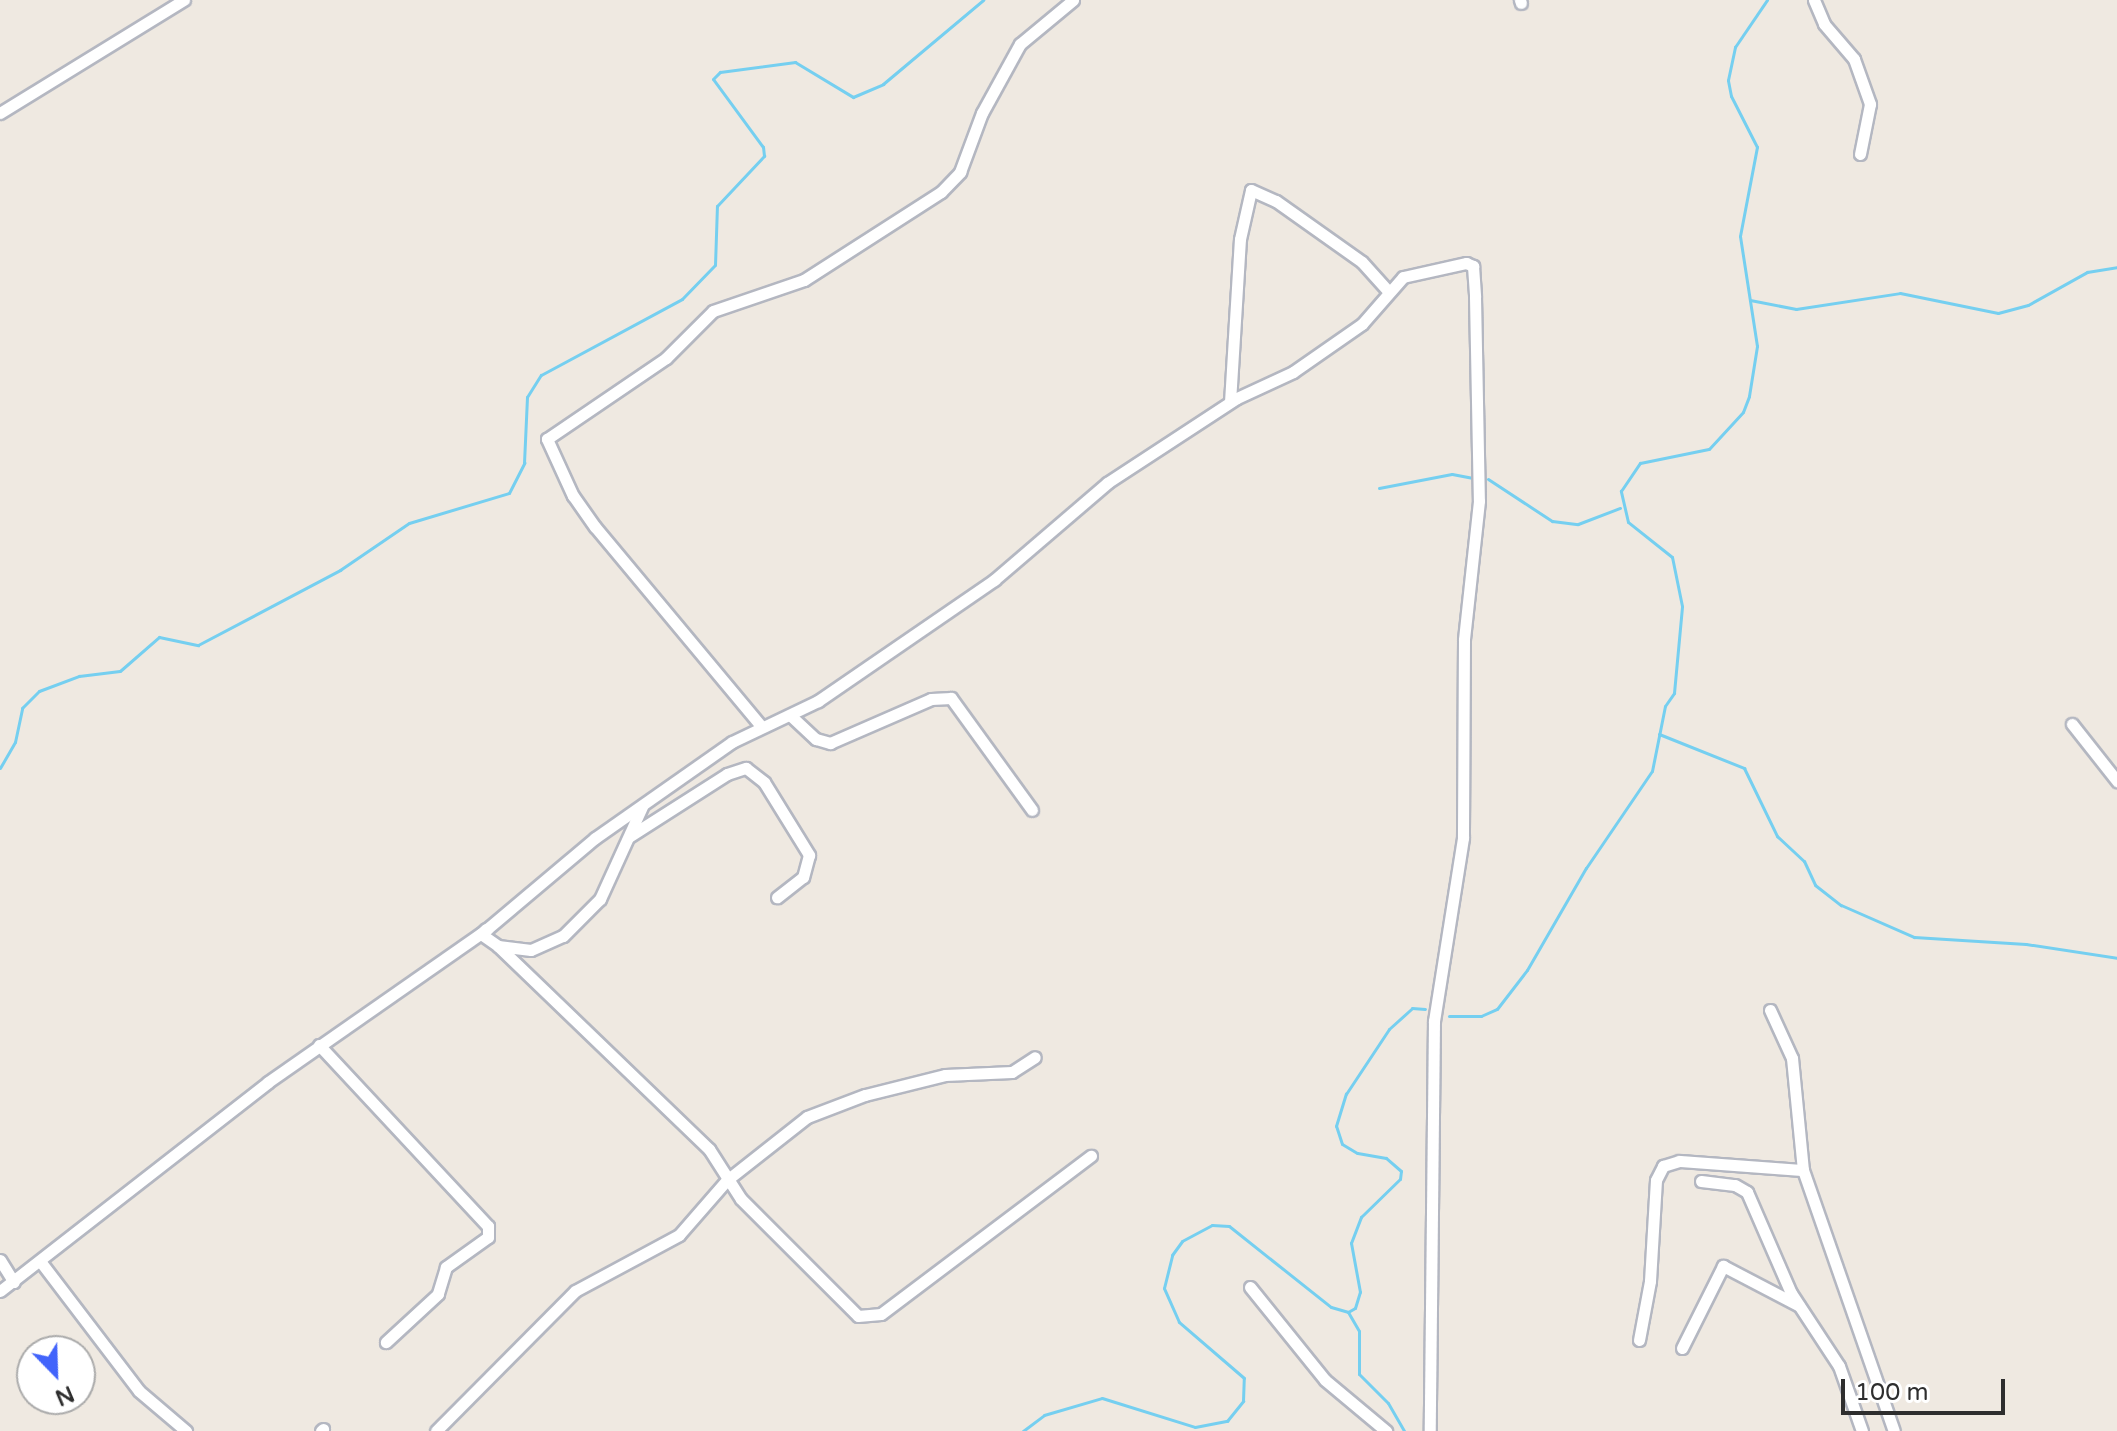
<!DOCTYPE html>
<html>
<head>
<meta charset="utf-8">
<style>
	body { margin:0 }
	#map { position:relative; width:2117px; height:1431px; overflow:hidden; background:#efe9e1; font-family:"Varela Round",sans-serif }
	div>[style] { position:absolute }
	.stream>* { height:3px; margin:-1.5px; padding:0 1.5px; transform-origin:1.5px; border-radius:1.5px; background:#75cff0 }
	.roads { filter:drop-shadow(2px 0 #b4b7c1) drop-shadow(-2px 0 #b4b7c1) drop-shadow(0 2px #b4b7c1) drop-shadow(0 -2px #b4b7c1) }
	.street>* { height:11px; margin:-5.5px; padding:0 5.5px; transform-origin:5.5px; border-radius:5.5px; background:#fff }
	span { translate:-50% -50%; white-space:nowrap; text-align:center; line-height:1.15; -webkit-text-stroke:6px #fff; paint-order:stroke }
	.north { position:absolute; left:16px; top:1335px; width:80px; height:80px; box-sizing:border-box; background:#fff; border:2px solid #ababab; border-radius:50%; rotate:157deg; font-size:22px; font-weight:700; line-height:32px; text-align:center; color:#2e2e2e }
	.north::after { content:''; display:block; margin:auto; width:28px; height:36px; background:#4264fb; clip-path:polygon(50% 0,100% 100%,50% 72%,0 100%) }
	.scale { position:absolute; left:1841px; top:1379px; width:164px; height:36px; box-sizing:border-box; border:4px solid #2e2e2e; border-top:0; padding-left:10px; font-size:24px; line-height:28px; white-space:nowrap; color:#2e2e2e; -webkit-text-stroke:6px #fff; paint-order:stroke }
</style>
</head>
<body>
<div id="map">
	<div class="stream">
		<i style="left:1750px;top:300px;width:47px;rotate:11.1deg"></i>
		<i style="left:1796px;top:309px;width:105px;rotate:-8.7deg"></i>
		<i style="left:1900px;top:293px;width:100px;rotate:11.5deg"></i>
		<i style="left:1998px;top:313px;width:31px;rotate:-15deg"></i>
		<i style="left:2028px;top:305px;width:68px;rotate:-29.2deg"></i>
		<i style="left:2087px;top:272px;width:30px;rotate:-9deg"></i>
		<i style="left:1488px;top:479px;width:77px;rotate:33.3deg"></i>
		<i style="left:1552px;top:521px;width:26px;rotate:7deg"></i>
		<i style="left:1578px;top:524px;width:45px;rotate:-20.9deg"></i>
		<i style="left:1379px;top:488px;width:74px;rotate:-10.9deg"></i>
		<i style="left:1452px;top:474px;width:20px;rotate:11deg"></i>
		<i style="left:1659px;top:734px;width:92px;rotate:21.8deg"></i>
		<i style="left:1744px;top:768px;width:76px;rotate:64.1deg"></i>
		<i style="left:1777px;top:836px;width:37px;rotate:43deg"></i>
		<i style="left:1804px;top:861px;width:26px;rotate:65deg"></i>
		<i style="left:1815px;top:885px;width:33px;rotate:38deg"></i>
		<i style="left:1841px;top:905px;width:80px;rotate:23.7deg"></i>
		<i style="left:1914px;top:937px;width:112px;rotate:3.6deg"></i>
		<i style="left:2026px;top:944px;width:92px;rotate:8.7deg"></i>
		<i style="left:0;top:768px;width:30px;rotate:-60deg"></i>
		<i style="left:15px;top:742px;width:35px;rotate:-78deg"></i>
		<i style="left:22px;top:708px;width:24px;rotate:-45deg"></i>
		<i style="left:39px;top:691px;width:43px;rotate:-20.6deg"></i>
		<i style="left:79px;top:676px;width:41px;rotate:-7deg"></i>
		<i style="left:120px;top:671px;width:52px;rotate:-41.1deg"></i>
		<i style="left:159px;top:637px;width:40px;rotate:12deg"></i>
		<i style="left:198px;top:645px;width:161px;rotate:-27.8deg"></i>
		<i style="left:340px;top:570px;width:83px;rotate:-34.3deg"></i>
		<i style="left:409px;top:523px;width:104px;rotate:-16.7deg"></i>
		<i style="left:509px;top:493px;width:34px;rotate:-63deg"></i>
		<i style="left:524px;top:463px;width:66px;rotate:-87.4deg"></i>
		<i style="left:527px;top:397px;width:26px;rotate:-58deg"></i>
		<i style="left:541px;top:375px;width:160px;rotate:-28.3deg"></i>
		<i style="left:682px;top:299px;width:47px;rotate:-45.9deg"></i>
		<i style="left:715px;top:265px;width:59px;rotate:-88.1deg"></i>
		<i style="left:717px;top:206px;width:69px;rotate:-46.8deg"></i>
		<i style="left:764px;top:156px;width:9px;rotate:-96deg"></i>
		<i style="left:763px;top:147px;width:84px;rotate:-126.3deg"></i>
		<i style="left:713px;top:79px;width:10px;rotate:-45deg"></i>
		<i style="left:720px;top:72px;width:76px;rotate:-7.6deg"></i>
		<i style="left:795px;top:62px;width:68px;rotate:31.1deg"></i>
		<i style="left:853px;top:97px;width:33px;rotate:-23deg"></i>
		<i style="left:883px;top:84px;width:131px;rotate:-40deg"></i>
		<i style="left:1449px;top:1016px;width:32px"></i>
		<i style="left:1481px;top:1016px;width:17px;rotate:-24deg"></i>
		<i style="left:1497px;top:1009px;width:49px;rotate:-52.4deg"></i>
		<i style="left:1527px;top:970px;width:118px;rotate:-60deg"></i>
		<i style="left:1586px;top:868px;width:117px;rotate:-55.8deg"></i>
		<i style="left:1652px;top:771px;width:66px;rotate:-78.7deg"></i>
		<i style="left:1665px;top:706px;width:16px;rotate:-55deg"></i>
		<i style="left:1674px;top:693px;width:87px;rotate:-84.7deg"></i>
		<i style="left:1682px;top:606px;width:50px;rotate:-101.5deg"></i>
		<i style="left:1672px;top:557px;width:56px;rotate:-141.5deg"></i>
		<i style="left:1628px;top:522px;width:32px;rotate:-103deg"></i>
		<i style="left:1621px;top:491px;width:34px;rotate:-56deg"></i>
		<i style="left:1640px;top:463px;width:70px;rotate:-11.5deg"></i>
		<i style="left:1709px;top:449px;width:50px;rotate:-47.4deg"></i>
		<i style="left:1743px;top:412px;width:17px;rotate:-69deg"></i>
		<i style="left:1749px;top:396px;width:51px;rotate:-80.9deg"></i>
		<i style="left:1757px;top:346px;width:111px;rotate:-98.8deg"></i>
		<i style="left:1740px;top:236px;width:91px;rotate:-79.2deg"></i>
		<i style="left:1757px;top:147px;width:57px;rotate:-117deg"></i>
		<i style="left:1731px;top:96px;width:16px;rotate:-101deg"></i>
		<i style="left:1728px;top:80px;width:34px;rotate:-78deg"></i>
		<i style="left:1735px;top:47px;width:57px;rotate:-55.8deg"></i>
		<i style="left:1348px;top:1312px;width:22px;rotate:60deg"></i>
		<i style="left:1359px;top:1331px;width:43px;rotate:90deg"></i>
		<i style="left:1359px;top:1374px;width:41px;rotate:45deg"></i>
		<i style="left:1388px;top:1403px;width:32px;rotate:60deg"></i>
		<i style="left:1023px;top:1431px;width:26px;rotate:-37deg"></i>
		<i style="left:1044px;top:1415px;width:60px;rotate:-16.3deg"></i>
		<i style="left:1102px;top:1398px;width:97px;rotate:17.3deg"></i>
		<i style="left:1195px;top:1427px;width:33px;rotate:-11deg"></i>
		<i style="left:1227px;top:1421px;width:26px;rotate:-51deg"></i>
		<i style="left:1243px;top:1401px;width:23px;rotate:-88deg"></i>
		<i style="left:1244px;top:1378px;width:86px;rotate:-139.3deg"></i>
		<i style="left:1179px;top:1322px;width:37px;rotate:-114deg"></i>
		<i style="left:1164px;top:1288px;width:34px;rotate:-76deg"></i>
		<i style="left:1172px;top:1255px;width:17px;rotate:-54deg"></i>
		<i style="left:1182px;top:1241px;width:34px;rotate:-28deg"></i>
		<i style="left:1212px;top:1225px;width:17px;rotate:3deg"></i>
		<i style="left:1229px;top:1226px;width:130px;rotate:38.5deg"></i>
		<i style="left:1331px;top:1307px;width:18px;rotate:16deg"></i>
		<i style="left:1348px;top:1312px;width:8px;rotate:-30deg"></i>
		<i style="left:1355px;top:1308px;width:17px;rotate:-73deg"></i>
		<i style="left:1360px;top:1292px;width:50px;rotate:-100.4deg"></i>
		<i style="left:1351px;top:1243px;width:28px;rotate:-69deg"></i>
		<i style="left:1361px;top:1217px;width:54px;rotate:-44.3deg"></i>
		<i style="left:1400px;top:1179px;width:8px;rotate:-83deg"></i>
		<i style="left:1401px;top:1171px;width:20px;rotate:-139deg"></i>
		<i style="left:1386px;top:1158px;width:29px;rotate:-170deg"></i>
		<i style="left:1357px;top:1153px;width:17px;rotate:-149deg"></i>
		<i style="left:1342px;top:1144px;width:19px;rotate:-108deg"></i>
		<i style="left:1336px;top:1126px;width:34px;rotate:-73deg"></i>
		<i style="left:1346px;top:1094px;width:78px;rotate:-56.5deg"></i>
		<i style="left:1389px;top:1029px;width:31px;rotate:-42deg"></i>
		<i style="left:1412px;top:1008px;width:13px;rotate:4deg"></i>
	</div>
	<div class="roads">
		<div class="street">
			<i style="left:1520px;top:0;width:3px;rotate:72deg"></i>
			<i style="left:1814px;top:0;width:26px;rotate:67deg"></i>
			<i style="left:1824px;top:24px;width:46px;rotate:49.4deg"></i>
			<i style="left:1854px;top:59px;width:48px;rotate:70.4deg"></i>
			<i style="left:1870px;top:104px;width:51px;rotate:101.3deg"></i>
			<i style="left:0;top:113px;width:216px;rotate:-31.6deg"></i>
			<i style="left:1230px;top:402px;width:163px;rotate:-86.5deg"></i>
			<i style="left:1240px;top:239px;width:50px;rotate:-77.3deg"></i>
			<i style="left:1251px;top:190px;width:27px;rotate:24deg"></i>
			<i style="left:1276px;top:201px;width:105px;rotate:35.3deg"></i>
			<i style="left:1362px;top:262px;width:40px;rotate:48deg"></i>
			<i style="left:791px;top:716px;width:34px;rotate:43deg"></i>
			<i style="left:816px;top:739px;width:15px;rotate:16deg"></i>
			<i style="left:830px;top:743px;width:110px;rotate:-23.5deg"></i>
			<i style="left:931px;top:699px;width:20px;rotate:-3deg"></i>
			<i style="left:951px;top:698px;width:138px;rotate:54.1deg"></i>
			<i style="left:2072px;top:724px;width:73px;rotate:51.7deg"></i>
			<i style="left:761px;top:726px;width:259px;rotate:-129.8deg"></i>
			<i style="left:595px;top:527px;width:38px;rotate:-125deg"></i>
			<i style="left:573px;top:496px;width:63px;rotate:-114.5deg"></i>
			<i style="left:547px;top:439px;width:144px;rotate:-34.2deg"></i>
			<i style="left:666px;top:358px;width:66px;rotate:-45deg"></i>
			<i style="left:713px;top:311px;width:96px;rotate:-18.8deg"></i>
			<i style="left:804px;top:280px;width:163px;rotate:-32.7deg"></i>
			<i style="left:941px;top:192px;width:28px;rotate:-46deg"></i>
			<i style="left:960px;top:172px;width:63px;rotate:-69.6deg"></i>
			<i style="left:982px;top:113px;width:79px;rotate:-61.2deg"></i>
			<i style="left:1020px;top:44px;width:69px;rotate:-39.7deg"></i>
			<i style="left:630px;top:836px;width:115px;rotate:-32.6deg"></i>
			<i style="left:727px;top:774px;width:20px;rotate:-18deg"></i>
			<i style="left:746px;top:768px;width:23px;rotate:38deg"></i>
			<i style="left:764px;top:782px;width:86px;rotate:58.3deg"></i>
			<i style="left:809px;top:855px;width:23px;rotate:105deg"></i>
			<i style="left:803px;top:877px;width:33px;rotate:142deg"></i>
			<i style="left:486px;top:929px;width:7px;rotate:135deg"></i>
			<i style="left:481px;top:934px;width:21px;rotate:35deg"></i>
			<i style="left:498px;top:946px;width:33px;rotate:7deg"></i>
			<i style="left:531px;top:950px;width:35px;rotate:-24deg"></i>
			<i style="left:563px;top:936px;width:52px;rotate:-45deg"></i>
			<i style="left:600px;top:899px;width:101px;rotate:-65.5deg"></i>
			<i style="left:498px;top:946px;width:293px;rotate:43.9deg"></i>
			<i style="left:709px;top:1149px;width:59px;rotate:57.4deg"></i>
			<i style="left:741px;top:1199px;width:165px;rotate:45deg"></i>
			<i style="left:858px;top:1316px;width:23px;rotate:-5deg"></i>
			<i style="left:881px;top:1314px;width:263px;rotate:-37deg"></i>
			<i style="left:1770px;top:1010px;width:53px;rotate:65.4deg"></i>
			<i style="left:1792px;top:1058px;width:113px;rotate:84.4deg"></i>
			<i style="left:1803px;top:1170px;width:276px;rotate:70.8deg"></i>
			<i style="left:319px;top:1045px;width:248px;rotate:47deg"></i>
			<i style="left:488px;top:1226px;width:11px;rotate:90deg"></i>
			<i style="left:488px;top:1237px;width:52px;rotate:144.5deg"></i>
			<i style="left:446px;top:1267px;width:28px;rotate:107deg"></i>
			<i style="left:438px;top:1294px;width:71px;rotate:137.3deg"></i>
			<i style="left:1701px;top:1181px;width:34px;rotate:7deg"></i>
			<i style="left:1735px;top:1185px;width:14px;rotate:30deg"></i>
			<i style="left:1747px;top:1192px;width:110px;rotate:66.5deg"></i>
			<i style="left:1791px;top:1293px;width:87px;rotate:56.7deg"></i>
			<i style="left:1839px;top:1366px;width:69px;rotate:70.5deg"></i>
			<i style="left:0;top:1260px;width:26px;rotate:58deg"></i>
			<i style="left:40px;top:1261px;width:163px;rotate:52.7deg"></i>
			<i style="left:139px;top:1391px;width:62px;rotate:40.4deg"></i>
			<i style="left:1250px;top:1287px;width:119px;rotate:51.1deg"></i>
			<i style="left:1325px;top:1380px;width:80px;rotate:39.9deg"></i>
			<i style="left:0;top:1291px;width:340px;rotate:-37.9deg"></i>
			<i style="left:268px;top:1082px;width:267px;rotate:-34.9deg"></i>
			<i style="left:487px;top:929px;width:141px;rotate:-40.1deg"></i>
			<i style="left:595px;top:838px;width:167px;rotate:-35deg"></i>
			<i style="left:732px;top:742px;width:95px;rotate:-25.5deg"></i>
			<i style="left:818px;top:701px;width:214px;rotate:-34.5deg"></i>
			<i style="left:994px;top:580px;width:149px;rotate:-40.6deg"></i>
			<i style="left:1107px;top:483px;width:155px;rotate:-33.2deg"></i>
			<i style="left:1237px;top:398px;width:62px;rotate:-24.9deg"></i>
			<i style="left:1293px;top:372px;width:84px;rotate:-34.8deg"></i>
			<i style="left:1362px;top:324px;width:62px;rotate:-48.9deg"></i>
			<i style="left:1403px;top:277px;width:65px;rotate:-12.5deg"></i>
			<i style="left:1466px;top:263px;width:8px;rotate:23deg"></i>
			<i style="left:1473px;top:266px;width:31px;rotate:86deg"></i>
			<i style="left:1475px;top:297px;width:204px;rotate:88.9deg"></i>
			<i style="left:1479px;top:501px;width:140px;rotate:96.2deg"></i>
			<i style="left:1464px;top:640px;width:198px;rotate:90.3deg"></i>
			<i style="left:1463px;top:838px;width:185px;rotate:99deg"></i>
			<i style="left:1434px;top:1021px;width:410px;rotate:90.6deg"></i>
			<i style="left:1639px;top:1340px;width:60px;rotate:-79.4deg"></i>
			<i style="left:1650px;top:1281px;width:101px;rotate:-86.6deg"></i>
			<i style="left:1656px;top:1180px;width:16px;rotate:-63deg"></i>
			<i style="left:1663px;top:1166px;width:17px;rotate:-17deg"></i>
			<i style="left:1679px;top:1161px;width:124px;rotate:4.2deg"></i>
			<i style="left:1682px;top:1348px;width:92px;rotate:-63.4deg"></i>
			<i style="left:1723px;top:1266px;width:85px;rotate:27.5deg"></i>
			<i style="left:321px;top:1431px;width:3px;rotate:-45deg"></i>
			<i style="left:436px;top:1431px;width:197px;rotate:-45.2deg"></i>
			<i style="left:575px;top:1291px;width:118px;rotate:-28.3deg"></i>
			<i style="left:679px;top:1235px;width:73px;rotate:-48.9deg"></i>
			<i style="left:727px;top:1180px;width:102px;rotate:-38.2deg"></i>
			<i style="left:807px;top:1117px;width:62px;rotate:-20.8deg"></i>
			<i style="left:865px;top:1095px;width:82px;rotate:-14deg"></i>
			<i style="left:945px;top:1075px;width:67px;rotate:-2.6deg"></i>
			<i style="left:1012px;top:1072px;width:27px;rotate:-33deg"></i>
		</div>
	</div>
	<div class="north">N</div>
	<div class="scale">100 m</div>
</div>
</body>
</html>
